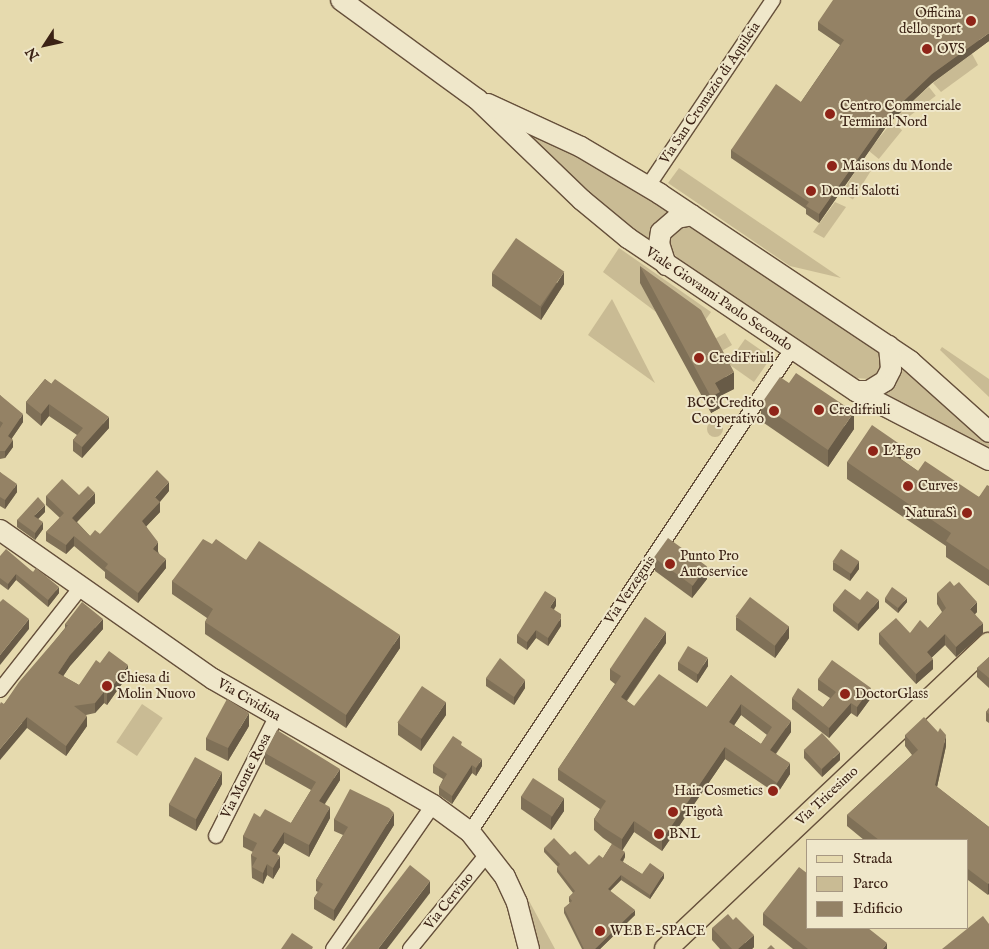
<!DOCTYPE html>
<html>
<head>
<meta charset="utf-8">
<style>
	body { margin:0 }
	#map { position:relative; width:989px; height:949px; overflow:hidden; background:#e6daae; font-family:"IM FELL English",serif }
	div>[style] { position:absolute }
	.green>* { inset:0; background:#c9bb94; transform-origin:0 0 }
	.round { border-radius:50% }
	.roads { filter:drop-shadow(1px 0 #66503b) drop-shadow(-1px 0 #66503b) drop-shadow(0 1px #66503b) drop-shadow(0 -1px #66503b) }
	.street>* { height:14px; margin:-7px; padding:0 7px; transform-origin:7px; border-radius:7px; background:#efe7ca }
	.secondary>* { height:20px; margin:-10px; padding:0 10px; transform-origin:10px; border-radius:10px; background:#efe7ca }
	.primary>* { height:22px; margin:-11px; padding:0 11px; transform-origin:11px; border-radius:11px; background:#e6daae }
	.wall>* { inset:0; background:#7f7057 }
	.shaded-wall>* { inset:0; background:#685b47 }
	.building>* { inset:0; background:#948265; transform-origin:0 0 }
	.dots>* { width:14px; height:14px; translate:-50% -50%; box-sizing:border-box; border:2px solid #efe7ca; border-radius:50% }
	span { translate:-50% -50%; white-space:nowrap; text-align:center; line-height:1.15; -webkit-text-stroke:4px #efe7ca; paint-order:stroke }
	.poi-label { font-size:14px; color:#3b2215 }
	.right { translate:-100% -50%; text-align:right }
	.left { translate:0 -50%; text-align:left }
	.street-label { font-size:14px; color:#3b2215 }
	.legend { position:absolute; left:806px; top:839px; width:162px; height:90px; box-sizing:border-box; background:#efe7ca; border:1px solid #a79882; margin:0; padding:6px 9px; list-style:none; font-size:15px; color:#3b2215 }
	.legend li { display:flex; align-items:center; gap:10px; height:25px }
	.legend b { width:25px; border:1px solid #a79882 }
	.north { position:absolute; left:20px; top:20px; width:50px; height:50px; -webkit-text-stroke:4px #efe7ca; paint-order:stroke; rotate:235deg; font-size:14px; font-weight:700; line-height:20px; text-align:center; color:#3b2215 }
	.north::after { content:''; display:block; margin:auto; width:18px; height:22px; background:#3b2215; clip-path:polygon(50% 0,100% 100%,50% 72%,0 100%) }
</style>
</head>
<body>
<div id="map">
	<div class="green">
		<i style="clip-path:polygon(971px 52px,978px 65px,941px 92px,933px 83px)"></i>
		<i style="left:929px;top:87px;width:11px;height:45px;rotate:52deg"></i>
		<i style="clip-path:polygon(515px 122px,676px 213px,656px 244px,625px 223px,514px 125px)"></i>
		<i style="left:892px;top:122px;width:13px;height:37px;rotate:39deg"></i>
		<i style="left:861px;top:162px;width:13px;height:36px;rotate:32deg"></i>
		<i style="clip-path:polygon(679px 168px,841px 278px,790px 266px,668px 183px)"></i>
		<i style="clip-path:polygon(835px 202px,846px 207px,824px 238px,813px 232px)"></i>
		<i style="clip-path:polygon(693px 224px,881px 353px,880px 371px,869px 379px,856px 378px,678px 259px,670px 248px,672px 233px,678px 226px)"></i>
		<i style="clip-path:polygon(619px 248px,711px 312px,701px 326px,641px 284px,656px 312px,603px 272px)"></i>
		<i style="clip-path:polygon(612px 299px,655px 383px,588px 335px)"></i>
		<i style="left:725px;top:333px;width:14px;height:13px;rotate:60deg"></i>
		<i style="left:745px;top:339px;width:32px;height:30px;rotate:35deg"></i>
		<i style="clip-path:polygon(942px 347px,989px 379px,989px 397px,940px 350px)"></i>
		<i style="clip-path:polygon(900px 364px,989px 443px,989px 451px,878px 393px)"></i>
		<i class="round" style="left:707px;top:421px;width:16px;height:16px"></i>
		<i style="left:142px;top:704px;width:25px;height:46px;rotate:34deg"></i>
		<i style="clip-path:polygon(528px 899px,555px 949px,539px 949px)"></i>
	</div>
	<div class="roads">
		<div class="street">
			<i style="left:648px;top:186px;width:224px;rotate:-56.1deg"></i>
			<i style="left:0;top:690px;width:131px;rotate:-51.8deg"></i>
			<i style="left:470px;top:832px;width:580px;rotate:-56.31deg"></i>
			<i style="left:216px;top:836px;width:133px;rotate:-63.2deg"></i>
			<i style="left:333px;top:949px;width:175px;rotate:-55.2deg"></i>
			<i style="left:410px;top:949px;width:124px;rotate:-50.9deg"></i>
		</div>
		<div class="secondary">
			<i style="left:341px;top:0;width:168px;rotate:36.1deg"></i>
			<i style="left:477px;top:99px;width:146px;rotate:43.9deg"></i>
			<i style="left:582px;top:200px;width:60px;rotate:39.6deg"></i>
			<i style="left:628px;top:238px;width:275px;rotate:33.9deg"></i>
			<i style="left:856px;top:391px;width:150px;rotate:27.4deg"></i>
			<i style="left:488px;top:104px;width:102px;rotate:24.8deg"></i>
			<i style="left:581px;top:147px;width:92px;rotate:30.7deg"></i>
			<i style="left:660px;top:194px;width:301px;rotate:33.7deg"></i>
			<i style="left:910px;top:361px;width:106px;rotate:41.9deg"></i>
			<i style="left:666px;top:265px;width:22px;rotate:-108deg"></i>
			<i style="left:659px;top:244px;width:12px;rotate:-81deg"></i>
			<i style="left:661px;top:232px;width:21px;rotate:-41deg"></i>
			<i style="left:677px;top:218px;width:15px;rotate:-11deg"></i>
			<i style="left:856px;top:391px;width:13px"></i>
			<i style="left:869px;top:391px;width:19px;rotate:-32deg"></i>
			<i style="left:885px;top:381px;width:13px;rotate:-63deg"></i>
			<i style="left:891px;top:369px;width:23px;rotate:-95deg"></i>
			<i style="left:0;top:530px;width:260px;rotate:35deg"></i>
			<i style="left:213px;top:679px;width:254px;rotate:29.8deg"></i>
			<i style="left:433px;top:805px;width:46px;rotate:36.1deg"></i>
			<i style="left:470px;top:832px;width:57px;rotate:52.1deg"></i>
			<i style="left:505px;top:877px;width:29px;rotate:65deg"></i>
			<i style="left:517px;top:903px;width:48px;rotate:75.4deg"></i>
		</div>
		<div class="primary">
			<i style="left:666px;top:949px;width:444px;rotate:-43.4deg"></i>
		</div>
	</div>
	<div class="wall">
		<i style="clip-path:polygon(818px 22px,989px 41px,932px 83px,888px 124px,819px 223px,806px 214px,806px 209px,731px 158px,731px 150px,801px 102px,840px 45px,818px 30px)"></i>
		<i style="clip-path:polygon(640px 266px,734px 389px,720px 396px,720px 408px,711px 413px,640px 283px)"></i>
		<i style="clip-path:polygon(492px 273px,564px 284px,541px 320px,492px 286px)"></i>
		<i style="clip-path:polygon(45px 379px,109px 428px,82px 458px,73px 451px,73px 440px,77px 435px,49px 416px,41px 426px,26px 413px,26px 402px)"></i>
		<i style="clip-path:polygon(0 395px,23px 422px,12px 438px,13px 447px,5px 458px,0 459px)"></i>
		<i style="clip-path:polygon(761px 404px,854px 429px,828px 467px,761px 421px)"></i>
		<i style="clip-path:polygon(901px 459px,918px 471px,979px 497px,989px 486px,989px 586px,946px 557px,946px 546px,847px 479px,847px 462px)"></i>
		<i style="clip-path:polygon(0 472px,17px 492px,5px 509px,0 506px)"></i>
		<i style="clip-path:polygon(169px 491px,160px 502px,160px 512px,146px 526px,166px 568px,138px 603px,105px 578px,105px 572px,74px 546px,66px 554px,46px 541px,46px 532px,60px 518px,46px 505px,46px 496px,79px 495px,95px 503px,77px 522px,90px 536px,100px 534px)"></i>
		<i style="clip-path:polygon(45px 512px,38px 519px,43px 529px,35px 540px,17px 527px,17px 520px)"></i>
		<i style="clip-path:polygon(212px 544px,246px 560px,400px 648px,346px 728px,205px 634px,205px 622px,207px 618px,172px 594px,172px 581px)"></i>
		<i style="clip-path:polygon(0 556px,33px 572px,59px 593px,48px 607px,16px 580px,8px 590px,0 584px)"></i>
		<i style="clip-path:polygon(655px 558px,707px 579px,692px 598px,655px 571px)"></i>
		<i style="clip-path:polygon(833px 562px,859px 569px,850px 581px,833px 570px)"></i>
		<i style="clip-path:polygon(937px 593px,977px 612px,975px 614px,983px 633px,956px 657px,945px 645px,932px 657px,933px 669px,916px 684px,879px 644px,879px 633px,910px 633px,928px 628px,942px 612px,937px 604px)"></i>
		<i style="clip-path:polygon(885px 598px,907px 602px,898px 613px,885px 602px)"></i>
		<i style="clip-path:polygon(833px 604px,879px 608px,858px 631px,833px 611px)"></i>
		<i style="clip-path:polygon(556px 606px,554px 609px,561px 626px,548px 646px,536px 638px,527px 650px,517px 643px,517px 635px)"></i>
		<i style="clip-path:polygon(736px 617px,789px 638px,775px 658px,736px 630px)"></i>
		<i style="clip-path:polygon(65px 624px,103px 629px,70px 666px,63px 676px,79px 685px,100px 663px,128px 675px,107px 705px,104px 703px,95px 713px,86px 715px,87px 726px,66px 756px,27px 728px,4px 704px,65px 628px)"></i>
		<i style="clip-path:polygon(evenodd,666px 643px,627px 701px,634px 706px,707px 707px,731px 675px,791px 732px,776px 754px,790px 774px,777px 794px,725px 759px,662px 851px,634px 832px,622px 850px,625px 857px,623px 862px,642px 874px,664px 878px,650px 899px,621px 880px,610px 891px,635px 915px,600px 949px,582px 949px,564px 913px,564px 908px,570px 903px,569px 902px,569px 897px,573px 893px,557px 872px,557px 868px,558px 867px,544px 852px,544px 848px,570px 855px,589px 865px,603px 858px,612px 844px,603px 838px,594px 830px,594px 819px,600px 809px,558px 780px,558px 769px,615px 684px,610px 680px,610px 669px,666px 643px,741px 715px,767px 735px,761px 744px,734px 725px,741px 715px)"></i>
		<i style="clip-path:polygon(989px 657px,989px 688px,977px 677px,977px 668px)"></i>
		<i style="clip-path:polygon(678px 662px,708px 666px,697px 683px,678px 670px)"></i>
		<i style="clip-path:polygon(486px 678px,525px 688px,514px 705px,486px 686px)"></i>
		<i style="clip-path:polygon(818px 679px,871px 698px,857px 717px,851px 713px,829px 738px,792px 709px,792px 698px,823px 707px,830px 698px,818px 690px)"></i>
		<i style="clip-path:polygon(989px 708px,989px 723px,986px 721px,986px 712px)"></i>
		<i style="clip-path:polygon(446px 715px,421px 751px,398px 735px,398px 723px)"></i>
		<i style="clip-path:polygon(249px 726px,228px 761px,206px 750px,206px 738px)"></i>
		<i style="clip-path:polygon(938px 732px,946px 746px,937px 787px,989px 827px,988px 895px,968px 880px,968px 840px,864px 840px,847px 826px,847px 815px,912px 755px,905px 746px,905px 735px)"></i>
		<i style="clip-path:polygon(462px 746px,482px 766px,476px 776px,472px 773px,452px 804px,439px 795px,439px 787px,443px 779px,433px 773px,433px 765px)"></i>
		<i style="clip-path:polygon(804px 750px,840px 760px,822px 777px,804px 758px)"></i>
		<i style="clip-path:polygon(265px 753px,340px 780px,325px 804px,330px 818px,309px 857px,284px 843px,277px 854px,280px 867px,273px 879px,267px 875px,263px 884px,252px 878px,251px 855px,253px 852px,243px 847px,243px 836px,260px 817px,291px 823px,311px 790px,265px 764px)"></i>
		<i style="clip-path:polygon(222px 784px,196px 831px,169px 816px,169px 804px)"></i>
		<i style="clip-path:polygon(521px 796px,564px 811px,551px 830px,521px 809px)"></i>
		<i style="clip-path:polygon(334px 819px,394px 825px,334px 921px,314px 909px,314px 898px,318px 892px,316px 891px,316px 880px,343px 835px,334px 831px)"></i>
		<i style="clip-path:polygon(763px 913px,887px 949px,793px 949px,763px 925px)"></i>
		<i style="clip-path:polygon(712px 928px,754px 947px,752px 949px,720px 949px,712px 940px)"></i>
	</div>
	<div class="shaded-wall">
		<i style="clip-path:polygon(989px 33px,989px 41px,932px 83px,888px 124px,819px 223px,819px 214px,888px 116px,932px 74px)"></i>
		<i style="clip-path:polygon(564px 272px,564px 284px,541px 320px,541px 308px)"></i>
		<i style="clip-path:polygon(734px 372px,734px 389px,720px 396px,720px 408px,711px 413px,711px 397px,715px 383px)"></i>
		<i style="clip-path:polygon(49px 404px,49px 416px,41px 426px,41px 414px)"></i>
		<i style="clip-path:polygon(854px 412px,854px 429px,828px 467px,828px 450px)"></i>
		<i style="clip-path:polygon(23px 414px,23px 422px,8px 444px,8px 436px)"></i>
		<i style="clip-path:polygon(109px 417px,109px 428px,82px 458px,82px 447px)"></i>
		<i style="clip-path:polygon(13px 440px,13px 447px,5px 458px,5px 451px)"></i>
		<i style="clip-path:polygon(901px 445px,901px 461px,894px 455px)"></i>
		<i style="clip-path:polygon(169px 482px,169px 491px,155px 507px,155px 497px)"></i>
		<i style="clip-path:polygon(17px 484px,17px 492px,5px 509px,5px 500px)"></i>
		<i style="clip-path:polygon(95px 493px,95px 503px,72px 527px,72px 518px)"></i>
		<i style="clip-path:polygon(160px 502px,160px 512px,142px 531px,142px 521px)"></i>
		<i style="clip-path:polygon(45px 505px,45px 512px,34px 523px,34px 516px)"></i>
		<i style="clip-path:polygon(43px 522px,43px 529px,35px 540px,35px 533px)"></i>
		<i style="clip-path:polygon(74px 536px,74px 546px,66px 554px,66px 545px)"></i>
		<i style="clip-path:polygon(158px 542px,158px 552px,153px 558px,153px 549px)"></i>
		<i style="clip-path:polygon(166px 559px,166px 568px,138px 603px,138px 593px)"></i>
		<i style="clip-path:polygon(859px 561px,859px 569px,850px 581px,850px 573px)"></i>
		<i style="clip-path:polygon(707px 566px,707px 579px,692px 598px,692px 586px)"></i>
		<i style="clip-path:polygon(16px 574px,16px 580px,8px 590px,8px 584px)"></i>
		<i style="clip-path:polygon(59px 587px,59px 593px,48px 607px,48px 600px)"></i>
		<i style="clip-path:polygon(556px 598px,556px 606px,550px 615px,550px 607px)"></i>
		<i style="clip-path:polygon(907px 598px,907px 602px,898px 613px,898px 608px)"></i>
		<i style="clip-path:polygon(879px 600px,879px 608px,858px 631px,858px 624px)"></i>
		<i style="clip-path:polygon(977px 602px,977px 612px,970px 619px,970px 609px)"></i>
		<i style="clip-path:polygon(561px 618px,561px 626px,548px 646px,548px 638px)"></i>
		<i style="clip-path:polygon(29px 619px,29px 629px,0 665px,0 655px)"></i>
		<i style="clip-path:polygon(103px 619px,103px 629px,70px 666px,58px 684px,58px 673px,70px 655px)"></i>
		<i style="clip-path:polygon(983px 623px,983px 633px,956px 657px,956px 647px)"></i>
		<i style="clip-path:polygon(789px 626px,789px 638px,775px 658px,775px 646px)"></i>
		<i style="clip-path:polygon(536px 630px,536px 638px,527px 650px,527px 642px)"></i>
		<i style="clip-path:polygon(666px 632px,666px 643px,621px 708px,621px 697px)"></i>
		<i style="clip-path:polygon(945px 634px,945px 645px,927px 662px,927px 652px)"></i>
		<i style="clip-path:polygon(400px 635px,400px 648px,346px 728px,346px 715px)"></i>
		<i style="clip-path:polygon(708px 658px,708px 666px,697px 683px,697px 675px)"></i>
		<i style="clip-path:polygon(933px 659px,933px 669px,916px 684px,916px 674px)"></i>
		<i style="clip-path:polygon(128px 665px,128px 675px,107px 705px,107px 694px)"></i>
		<i style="clip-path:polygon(525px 680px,525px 688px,514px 705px,514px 697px)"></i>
		<i style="clip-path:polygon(871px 688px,871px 698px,857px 717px,857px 707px)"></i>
		<i style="clip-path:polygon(104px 692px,104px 703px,95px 713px,95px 703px)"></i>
		<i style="clip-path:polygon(446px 702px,446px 715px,421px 751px,421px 739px)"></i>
		<i style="clip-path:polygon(851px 703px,851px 713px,829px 738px,829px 728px)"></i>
		<i style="clip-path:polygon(741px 704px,741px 715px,729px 733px,729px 722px)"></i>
		<i style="clip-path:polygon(249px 713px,249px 726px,228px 761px,228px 748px)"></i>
		<i style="clip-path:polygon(87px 716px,87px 726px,66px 756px,66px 746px)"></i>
		<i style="clip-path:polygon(27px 717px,27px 728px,0 760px,0 749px)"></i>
		<i style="clip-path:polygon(791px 721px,791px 732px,770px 761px,770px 750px)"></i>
		<i style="clip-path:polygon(946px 735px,946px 746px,935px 796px,935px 785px)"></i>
		<i style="clip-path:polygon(725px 747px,725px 759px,662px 851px,662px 840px)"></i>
		<i style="clip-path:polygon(840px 752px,840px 760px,822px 777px,822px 769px)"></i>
		<i style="clip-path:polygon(482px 759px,482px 766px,476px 776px,476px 768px)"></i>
		<i style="clip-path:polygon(790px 763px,790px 774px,777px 794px,777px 783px)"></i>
		<i style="clip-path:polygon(472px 765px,472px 773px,452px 804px,452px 796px)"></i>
		<i style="clip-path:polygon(340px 769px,340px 780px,319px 812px,319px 801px)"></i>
		<i style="clip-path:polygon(222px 772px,222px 784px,196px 831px,196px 819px)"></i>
		<i style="clip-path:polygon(564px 798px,564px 811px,551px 830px,551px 818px)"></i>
		<i style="clip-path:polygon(330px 807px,330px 818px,309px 857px,309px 845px)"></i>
		<i style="clip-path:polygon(394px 813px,394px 825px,334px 921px,334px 910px)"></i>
		<i style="clip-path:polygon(634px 821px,634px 832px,622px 851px,622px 839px)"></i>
		<i style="clip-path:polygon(284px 832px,284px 843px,272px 862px,272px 851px)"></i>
		<i style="clip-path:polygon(625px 852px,625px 857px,620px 865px,620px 860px)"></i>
		<i style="clip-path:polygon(280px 856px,280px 867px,273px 879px,273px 868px)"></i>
		<i style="clip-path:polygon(267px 864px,267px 875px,263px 884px,263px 873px)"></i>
		<i style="clip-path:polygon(664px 873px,664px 878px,650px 899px,650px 895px)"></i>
		<i style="clip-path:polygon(621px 875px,621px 880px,608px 893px,608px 889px)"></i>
		<i style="clip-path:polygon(430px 881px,430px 893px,387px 949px,378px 949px)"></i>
		<i style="clip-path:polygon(989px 882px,989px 894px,988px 895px,988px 884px)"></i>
		<i style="clip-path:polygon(635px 910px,635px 915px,600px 949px,595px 949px)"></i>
		<i style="clip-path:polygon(754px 935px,754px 947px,752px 949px,738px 949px)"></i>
		<i style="clip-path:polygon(887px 943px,887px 949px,883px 949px)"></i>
	</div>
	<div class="building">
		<i style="clip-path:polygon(833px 0,989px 0,989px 33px,932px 74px,888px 116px,819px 214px,806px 206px,809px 202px,731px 150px,776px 84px,801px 102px,844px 40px,818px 22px)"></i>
		<i style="left:516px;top:238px;width:59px;height:42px;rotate:35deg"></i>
		<i style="clip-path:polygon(640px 266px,701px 310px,734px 372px,715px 383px,720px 392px,711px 397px)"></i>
		<i style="clip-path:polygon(796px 373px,854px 412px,828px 450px,761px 404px,780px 377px,789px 383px)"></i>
		<i style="clip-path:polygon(45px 379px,51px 384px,55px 379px,109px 417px,82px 447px,73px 440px,83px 428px,49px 404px,41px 414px,26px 402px)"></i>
		<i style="clip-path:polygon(0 395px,23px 414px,8px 436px,13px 440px,5px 451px,0 451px,0 428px,3px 423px,0 421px)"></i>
		<i style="clip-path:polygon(872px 425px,901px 445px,894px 455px,918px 471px,925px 461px,979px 497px,987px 485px,989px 486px,989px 570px,946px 541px,951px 533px,847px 462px)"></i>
		<i style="clip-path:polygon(157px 470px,169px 482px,155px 497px,160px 502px,142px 521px,158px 542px,153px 549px,166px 559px,138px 593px,105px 568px,108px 564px,74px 536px,66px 545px,46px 532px,64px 513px,46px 496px,62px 479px,79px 495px,88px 486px,95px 493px,72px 518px,90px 536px,95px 530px,100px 534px)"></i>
		<i style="clip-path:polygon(0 472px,17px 484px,5px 500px,0 497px)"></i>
		<i style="clip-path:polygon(38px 497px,45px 505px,34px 516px,43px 522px,35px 533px,17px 520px)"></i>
		<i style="left:668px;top:538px;width:48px;height:24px;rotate:36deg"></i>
		<i style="clip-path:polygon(203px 539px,212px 544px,216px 539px,246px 560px,259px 541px,400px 635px,346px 715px,205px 622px,213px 609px,172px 581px)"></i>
		<i style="clip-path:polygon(6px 549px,33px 572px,36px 568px,59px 587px,48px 600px,16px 574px,8px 584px,0 578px,0 556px)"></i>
		<i style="left:841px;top:549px;width:22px;height:15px;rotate:34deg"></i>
		<i style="clip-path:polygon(950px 581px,954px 586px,959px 582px,977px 602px,970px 609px,983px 623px,956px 647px,945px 634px,927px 652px,933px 659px,916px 674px,879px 633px,896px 618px,910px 633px,920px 620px,928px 628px,946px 608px,937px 593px)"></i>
		<i style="clip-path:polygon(892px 587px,907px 598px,898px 608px,885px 598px)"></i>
		<i style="clip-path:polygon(845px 589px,860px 600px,867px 591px,879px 600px,858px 624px,833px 604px)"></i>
		<i style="clip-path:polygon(545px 591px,556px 598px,550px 607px,561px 614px,561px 618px,548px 638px,536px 630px,527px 642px,517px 635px)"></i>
		<i style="left:750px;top:597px;width:49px;height:24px;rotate:37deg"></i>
		<i style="clip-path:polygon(3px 599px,29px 619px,0 655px,0 602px)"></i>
		<i style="clip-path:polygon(82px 602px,103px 619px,70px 655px,58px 673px,79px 685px,96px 660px,100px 663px,109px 651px,128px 665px,107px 694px,104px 692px,95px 703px,74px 706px,87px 716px,66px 746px,27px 717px,0 749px,0 704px,1px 702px,4px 704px,19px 682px,68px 625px,65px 624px)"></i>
		<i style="clip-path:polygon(evenodd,645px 617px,666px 632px,621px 697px,634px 706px,659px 674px,707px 707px,731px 675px,791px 721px,770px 750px,790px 763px,777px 783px,725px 747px,662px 840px,634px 821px,622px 839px,603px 827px,594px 819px,606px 801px,558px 769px,621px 676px,610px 669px,645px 617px,741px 704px,772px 727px,761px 744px,729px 722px,741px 704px)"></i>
		<i style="left:688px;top:646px;width:23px;height:19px;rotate:31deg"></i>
		<i style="clip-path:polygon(989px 657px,989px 678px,977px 668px)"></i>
		<i style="clip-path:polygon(500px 658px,525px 680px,514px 697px,486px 678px)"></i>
		<i style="clip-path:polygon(832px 660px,871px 688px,857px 707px,851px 703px,829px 728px,792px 698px,798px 688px,823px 707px,836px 692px,818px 679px)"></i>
		<i style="left:422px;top:686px;width:29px;height:44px;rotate:34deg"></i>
		<i style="clip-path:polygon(227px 699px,249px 713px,228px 748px,206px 738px)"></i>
		<i style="clip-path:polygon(989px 708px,989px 714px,986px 712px)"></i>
		<i style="clip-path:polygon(924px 717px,938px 732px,940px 728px,946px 735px,935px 785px,989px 827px,989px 882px,988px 884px,968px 869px,968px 840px,879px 840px,847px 815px,918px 750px,905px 735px)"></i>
		<i style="clip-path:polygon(277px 730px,340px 769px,319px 801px,330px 807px,309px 845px,284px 832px,272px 851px,280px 856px,273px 868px,267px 864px,263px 873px,252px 867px,257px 858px,251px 855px,257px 843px,243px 836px,254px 813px,260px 817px,265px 809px,291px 823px,316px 782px,265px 753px)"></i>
		<i style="left:822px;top:733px;width:26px;height:25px;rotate:47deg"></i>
		<i style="clip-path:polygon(453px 736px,462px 742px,461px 745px,482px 759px,476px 768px,472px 765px,452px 796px,439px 787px,447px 774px,433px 765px)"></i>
		<i style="left:195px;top:757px;width:31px;height:54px;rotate:29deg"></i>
		<i style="left:533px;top:778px;width:37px;height:22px;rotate:33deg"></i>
		<i style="clip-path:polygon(350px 789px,389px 808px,394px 813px,334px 910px,314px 898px,323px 884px,316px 880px,348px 827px,334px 819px)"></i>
		<i style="clip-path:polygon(554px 838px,570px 855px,575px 851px,589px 865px,599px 855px,603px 858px,612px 844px,625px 852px,620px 860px,642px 874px,650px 863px,664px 873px,650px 895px,621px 875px,608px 889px,635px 910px,595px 949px,584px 949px,564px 908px,572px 901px,569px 897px,575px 891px,557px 868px,560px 864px,544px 848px)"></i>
		<i style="clip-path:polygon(410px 865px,430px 881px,378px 949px,345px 949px)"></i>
		<i style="clip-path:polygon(799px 867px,808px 874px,808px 928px,868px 928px,887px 943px,883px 949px,808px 949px,763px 913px)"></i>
		<i style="clip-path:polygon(728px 914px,733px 920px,736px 917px,754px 935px,738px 949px,732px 949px,712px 928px)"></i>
		<i style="clip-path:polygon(983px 916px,989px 924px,989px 949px,942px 949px)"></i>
		<i style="clip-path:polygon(292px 933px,313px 947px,312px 949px,281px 949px)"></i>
		<i style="clip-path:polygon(771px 945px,775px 949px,767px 949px)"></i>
	</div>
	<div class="dots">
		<i style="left:971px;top:21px;background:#8f2418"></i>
		<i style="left:927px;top:49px;background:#8f2418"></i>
		<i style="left:830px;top:114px;background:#8f2418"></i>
		<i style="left:832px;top:166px;background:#8f2418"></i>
		<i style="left:811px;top:191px;background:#8f2418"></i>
		<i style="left:699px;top:358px;background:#8f2418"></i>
		<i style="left:819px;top:410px;background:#8f2418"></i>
		<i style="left:774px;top:411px;background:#8f2418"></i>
		<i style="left:873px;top:451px;background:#8f2418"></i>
		<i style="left:908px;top:486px;background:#8f2418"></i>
		<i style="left:967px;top:513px;background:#8f2418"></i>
		<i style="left:670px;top:564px;background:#8f2418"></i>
		<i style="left:107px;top:686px;background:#8f2418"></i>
		<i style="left:845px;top:694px;background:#8f2418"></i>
		<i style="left:773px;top:791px;background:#8f2418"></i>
		<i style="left:673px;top:812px;background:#8f2418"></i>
		<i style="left:659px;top:834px;background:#8f2418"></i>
		<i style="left:600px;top:931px;background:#8f2418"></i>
	</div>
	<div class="poi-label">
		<span class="right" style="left:961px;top:21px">Officina<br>dello sport</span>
		<span class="left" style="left:937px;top:49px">OVS</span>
		<span class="left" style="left:840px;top:114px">Centro Commerciale<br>Terminal Nord</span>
		<span class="left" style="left:842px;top:166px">Maisons du Monde</span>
		<span class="left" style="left:821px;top:191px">Dondi Salotti</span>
		<span class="left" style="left:709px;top:358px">CrediFriuli</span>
		<span class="right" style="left:764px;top:411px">BCC Credito<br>Cooperativo</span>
		<span class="left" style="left:829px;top:410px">Credifriuli</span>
		<span class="left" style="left:883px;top:451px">L'Ego</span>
		<span class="left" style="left:918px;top:486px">Curves</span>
		<span class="right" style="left:957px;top:513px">NaturaSì</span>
		<span class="left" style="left:680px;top:564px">Punto Pro<br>Autoservice</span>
		<span class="left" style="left:117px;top:686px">Chiesa di<br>Molin Nuovo</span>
		<span class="left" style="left:855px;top:694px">DoctorGlass</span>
		<span class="right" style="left:763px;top:791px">Hair Cosmetics</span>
		<span class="left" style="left:683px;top:812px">Tigotà</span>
		<span class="left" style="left:669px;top:834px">BNL</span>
		<span class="left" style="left:610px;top:931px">WEB E-SPACE</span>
	</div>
	<div class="street-label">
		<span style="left:710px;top:93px;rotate:-56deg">Via San Cromazio di Aquileia</span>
		<span style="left:719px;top:299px;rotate:34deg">Viale Giovanni Paolo Secondo</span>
		<span style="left:630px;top:590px;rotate:-56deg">Via Verzegnis</span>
		<span style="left:249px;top:700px;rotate:30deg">Via Cividina</span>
		<span style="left:246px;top:776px;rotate:-63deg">Via Monte Rosa</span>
		<span style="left:827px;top:796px;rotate:-43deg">Via Tricesimo</span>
		<span style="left:449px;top:901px;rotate:-51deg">Via Cervino</span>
	</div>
	<ul class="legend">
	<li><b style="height:6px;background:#e6daae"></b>Strada</li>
	<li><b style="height:14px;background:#c9bb94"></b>Parco</li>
	<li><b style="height:14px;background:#948265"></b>Edificio</li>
	</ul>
	<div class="north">N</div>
</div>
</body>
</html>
